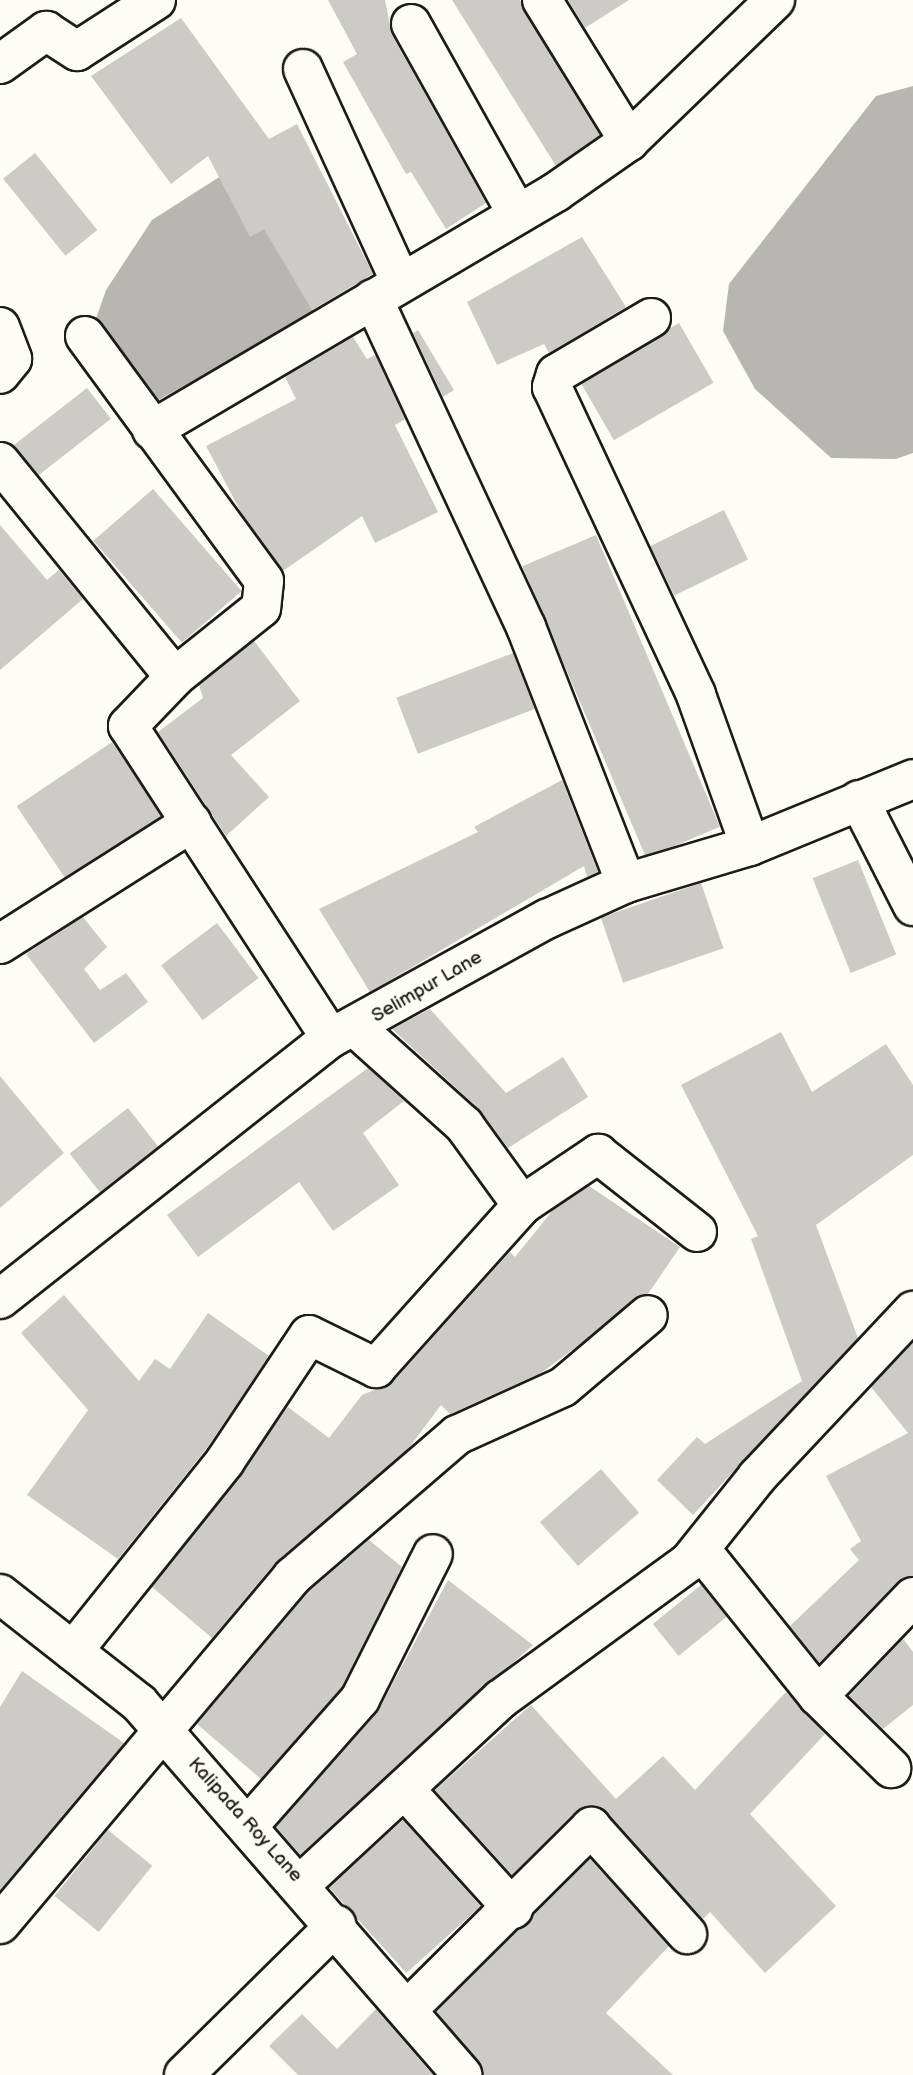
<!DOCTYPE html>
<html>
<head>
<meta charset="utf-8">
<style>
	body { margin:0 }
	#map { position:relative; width:913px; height:2075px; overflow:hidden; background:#fdfcf7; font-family:"Balsamiq Sans",sans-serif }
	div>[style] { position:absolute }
	.water>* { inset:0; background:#b7b6b2 }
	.building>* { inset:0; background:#cccbc8; transform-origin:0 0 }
	.roads { filter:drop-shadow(2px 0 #1c1c1c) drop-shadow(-2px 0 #1c1c1c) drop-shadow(0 2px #1c1c1c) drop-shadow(0 -2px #1c1c1c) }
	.street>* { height:38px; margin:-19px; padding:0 19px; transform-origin:19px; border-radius:19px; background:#fdfcf7 }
	.secondary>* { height:38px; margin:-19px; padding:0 19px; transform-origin:19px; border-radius:19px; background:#fdfcf7 }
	span { translate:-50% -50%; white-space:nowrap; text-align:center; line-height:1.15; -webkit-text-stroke:5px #fdfcf7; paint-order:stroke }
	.street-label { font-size:19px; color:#1c1c1c }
</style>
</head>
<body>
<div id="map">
	<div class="water">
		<i style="clip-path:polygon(913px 86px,913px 453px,896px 459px,831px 458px,755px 389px,723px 331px,729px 284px,876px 96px)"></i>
		<i style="clip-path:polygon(238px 165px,314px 313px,148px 406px,91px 333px,106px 290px,152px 220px)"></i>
	</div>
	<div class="building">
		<i style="clip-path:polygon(328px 0,385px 0,392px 35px,486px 203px,446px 229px,411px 172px,406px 174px,343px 62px,357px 54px)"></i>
		<i style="clip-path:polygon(452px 0,520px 0,600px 135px,556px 166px)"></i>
		<i style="clip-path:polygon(568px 0,629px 0,585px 28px)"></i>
		<i style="clip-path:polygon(181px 18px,269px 139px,297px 124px,373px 274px,312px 310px,264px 229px,250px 237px,208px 156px,171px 184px,91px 76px)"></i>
		<i style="left:35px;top:153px;width:99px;height:41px;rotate:51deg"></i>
		<i style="clip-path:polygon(582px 237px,626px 307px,549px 353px,544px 344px,497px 365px,467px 302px)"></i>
		<i style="left:679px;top:323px;width:69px;height:115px;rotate:60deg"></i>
		<i style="clip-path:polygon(418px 330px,454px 390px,443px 397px,413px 333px)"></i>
		<i style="clip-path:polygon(353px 337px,367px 359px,375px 355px,405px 419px,395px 425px,438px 512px,375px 543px,362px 516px,283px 571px,242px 514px,206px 446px,296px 399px,285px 377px)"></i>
		<i style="left:87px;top:388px;width:39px;height:94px;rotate:52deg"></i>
		<i style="left:153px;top:489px;width:135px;height:79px;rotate:49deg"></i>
		<i style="left:724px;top:510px;width:55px;height:82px;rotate:64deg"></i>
		<i style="clip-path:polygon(0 525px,47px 580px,59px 570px,83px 599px,0 670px)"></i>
		<i style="left:596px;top:535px;width:317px;height:80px;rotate:67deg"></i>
		<i style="clip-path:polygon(254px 641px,300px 701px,231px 755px,269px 797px,226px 836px,158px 732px,203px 698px,199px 685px)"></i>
		<i style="left:513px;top:653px;width:60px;height:125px;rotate:69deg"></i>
		<i style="left:112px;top:742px;width:89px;height:115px;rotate:56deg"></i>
		<i style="clip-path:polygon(562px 780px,598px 872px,587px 877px,584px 866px,370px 992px,319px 909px,478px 832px,474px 827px)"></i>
		<i style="left:858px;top:860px;width:102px;height:49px;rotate:68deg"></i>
		<i style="left:701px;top:883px;width:69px;height:106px;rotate:71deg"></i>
		<i style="clip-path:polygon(83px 917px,107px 947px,84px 969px,100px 990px,126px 973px,148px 1002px,94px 1043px,26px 954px)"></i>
		<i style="left:217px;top:923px;width:69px;height:70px;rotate:53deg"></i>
		<i style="clip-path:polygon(430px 1009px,506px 1093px,563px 1057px,588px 1097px,508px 1148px,479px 1109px,392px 1029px)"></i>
		<i style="clip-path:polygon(781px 1032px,812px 1092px,886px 1044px,913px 1085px,913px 1155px,816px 1225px,858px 1338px,693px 1515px,657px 1480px,697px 1437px,705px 1444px,802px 1381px,751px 1239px,758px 1236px,681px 1085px)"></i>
		<i style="clip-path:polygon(368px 1068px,404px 1101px,363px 1133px,399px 1185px,333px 1231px,299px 1182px,198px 1257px,167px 1215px)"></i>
		<i style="clip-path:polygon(0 1076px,64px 1153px,0 1208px)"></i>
		<i style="left:128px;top:1108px;width:49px;height:74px;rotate:52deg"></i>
		<i style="clip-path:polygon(589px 1186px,680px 1247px,648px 1294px,541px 1373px,450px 1414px,441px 1405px,408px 1449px,275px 1563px,212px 1638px,152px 1587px,288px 1407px,329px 1438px,362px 1395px,392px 1383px,510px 1252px,515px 1257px,553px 1210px)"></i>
		<i style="clip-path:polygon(64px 1295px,139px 1381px,155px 1359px,170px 1369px,208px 1313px,269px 1356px,207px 1448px,118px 1559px,27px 1495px,88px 1410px,21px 1333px)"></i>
		<i style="clip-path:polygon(913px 1343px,913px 1576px,897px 1582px,819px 1663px,790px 1626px,859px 1560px,850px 1549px,861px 1541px,826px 1476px,908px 1433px,871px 1387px)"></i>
		<i style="left:601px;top:1469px;width:58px;height:81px;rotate:49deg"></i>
		<i style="clip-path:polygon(369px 1540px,402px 1567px,342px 1687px,261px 1779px,197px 1724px,308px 1592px)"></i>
		<i style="clip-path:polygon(448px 1580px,533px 1645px,300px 1855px,276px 1827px,377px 1713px)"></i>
		<i style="left:701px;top:1585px;width:41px;height:62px;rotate:51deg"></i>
		<i style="clip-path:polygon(903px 1639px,913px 1652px,913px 1705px,883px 1729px,849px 1696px)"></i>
		<i style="clip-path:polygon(22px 1671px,124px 1743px,0 1890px,0 1707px)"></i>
		<i style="clip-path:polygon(786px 1692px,825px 1734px,750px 1814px,836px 1906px,765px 1973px,710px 1912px,703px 1919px,598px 1806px,576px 1811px,512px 1875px,435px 1790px,531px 1705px,616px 1799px,663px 1756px,695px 1790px)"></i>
		<i style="left:403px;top:1820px;width:116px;height:100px;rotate:48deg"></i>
		<i style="left:108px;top:1830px;width:57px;height:85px;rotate:39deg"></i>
		<i style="clip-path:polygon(590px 1859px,669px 1946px,606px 2013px,673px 2075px,483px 2075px,436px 2012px)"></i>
		<i style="clip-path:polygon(376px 2009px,433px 2075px,298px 2075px,269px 2046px,302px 2014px,337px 2049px)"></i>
	</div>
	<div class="roads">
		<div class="street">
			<i style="left:542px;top:0;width:166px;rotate:58.3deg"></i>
			<i style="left:411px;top:24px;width:218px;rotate:60.8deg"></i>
			<i style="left:0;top:64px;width:57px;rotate:-35.7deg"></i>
			<i style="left:46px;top:31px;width:37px;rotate:33deg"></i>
			<i style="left:77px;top:51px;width:94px;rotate:-32.8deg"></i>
			<i style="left:303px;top:69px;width:235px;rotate:65.4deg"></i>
			<i style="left:373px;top:299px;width:362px;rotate:65deg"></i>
			<i style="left:526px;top:627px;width:275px;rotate:68.7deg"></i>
			<i style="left:651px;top:318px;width:110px;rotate:149.5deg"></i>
			<i style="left:556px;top:374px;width:14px;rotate:107deg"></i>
			<i style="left:552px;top:387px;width:340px;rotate:64.9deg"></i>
			<i style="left:696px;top:695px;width:160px;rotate:70.3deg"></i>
			<i style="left:0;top:327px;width:34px;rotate:69deg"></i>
			<i style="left:12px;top:359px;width:19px;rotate:129deg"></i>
			<i style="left:85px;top:336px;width:303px;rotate:53.8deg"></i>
			<i style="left:264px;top:581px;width:27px;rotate:96deg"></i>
			<i style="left:261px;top:608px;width:110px;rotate:141.3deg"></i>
			<i style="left:152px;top:430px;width:469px;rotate:-30.5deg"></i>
			<i style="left:556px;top:192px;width:89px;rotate:-34.9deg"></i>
			<i style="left:629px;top:141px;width:203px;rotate:-44deg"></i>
			<i style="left:0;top:462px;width:277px;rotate:50.9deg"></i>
			<i style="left:175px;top:677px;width:68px;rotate:133.8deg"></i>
			<i style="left:128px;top:726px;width:372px;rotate:57deg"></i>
			<i style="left:859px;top:800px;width:119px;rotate:63deg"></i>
			<i style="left:0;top:944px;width:227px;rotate:-32.4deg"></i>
			<i style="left:356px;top:1028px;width:145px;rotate:41.9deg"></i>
			<i style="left:464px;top:1125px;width:99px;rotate:54.1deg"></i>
			<i style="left:701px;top:1550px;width:187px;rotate:51.3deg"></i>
			<i style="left:818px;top:1696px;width:103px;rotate:44.6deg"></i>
			<i style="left:0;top:1594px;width:177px;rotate:38.1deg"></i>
			<i style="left:139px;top:1703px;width:493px;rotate:49deg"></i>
			<i style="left:73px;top:1651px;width:243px;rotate:-51.3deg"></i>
			<i style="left:225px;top:1461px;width:151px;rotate:-56.3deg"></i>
			<i style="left:309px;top:1335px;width:75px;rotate:26.2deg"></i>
			<i style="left:376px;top:1368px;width:219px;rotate:-48.1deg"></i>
			<i style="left:522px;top:1205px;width:92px;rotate:-33.9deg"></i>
			<i style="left:598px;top:1154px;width:126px;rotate:38.2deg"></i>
			<i style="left:818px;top:1696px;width:137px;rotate:-46.2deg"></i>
			<i style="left:407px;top:1792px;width:158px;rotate:47.8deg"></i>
			<i style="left:249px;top:1825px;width:168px;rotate:-48.6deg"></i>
			<i style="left:360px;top:1699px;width:162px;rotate:-63.3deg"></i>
			<i style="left:301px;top:1884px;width:272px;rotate:-42.8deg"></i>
			<i style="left:501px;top:1699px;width:233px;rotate:-36.1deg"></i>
			<i style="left:689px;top:1562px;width:109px;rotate:-51.3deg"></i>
			<i style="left:757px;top:1477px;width:228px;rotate:-46.8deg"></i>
			<i style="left:0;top:1924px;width:454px;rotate:-49.9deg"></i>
			<i style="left:292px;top:1577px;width:218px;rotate:-40.7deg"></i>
			<i style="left:457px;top:1435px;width:116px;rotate:-24.4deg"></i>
			<i style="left:563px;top:1387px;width:111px;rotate:-40.3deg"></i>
			<i style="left:407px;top:2010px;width:260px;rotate:-44.8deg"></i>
			<i style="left:591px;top:1827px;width:144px;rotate:48.1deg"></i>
			<i style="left:184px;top:2075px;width:214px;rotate:-44.6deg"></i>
		</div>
		<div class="secondary">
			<i style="left:0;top:1299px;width:422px;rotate:-38.3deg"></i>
			<i style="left:331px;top:1038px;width:247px;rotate:-28.9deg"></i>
			<i style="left:547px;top:919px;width:87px;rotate:-24.5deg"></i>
			<i style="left:626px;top:883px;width:129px;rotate:-16.6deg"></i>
			<i style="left:750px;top:846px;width:176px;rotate:-22.3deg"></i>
		</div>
	</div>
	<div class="street-label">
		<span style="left:427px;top:987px;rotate:-30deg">Selimpur Lane</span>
		<span style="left:245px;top:1820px;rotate:48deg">Kalipada Roy Lane</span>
	</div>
</div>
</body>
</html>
